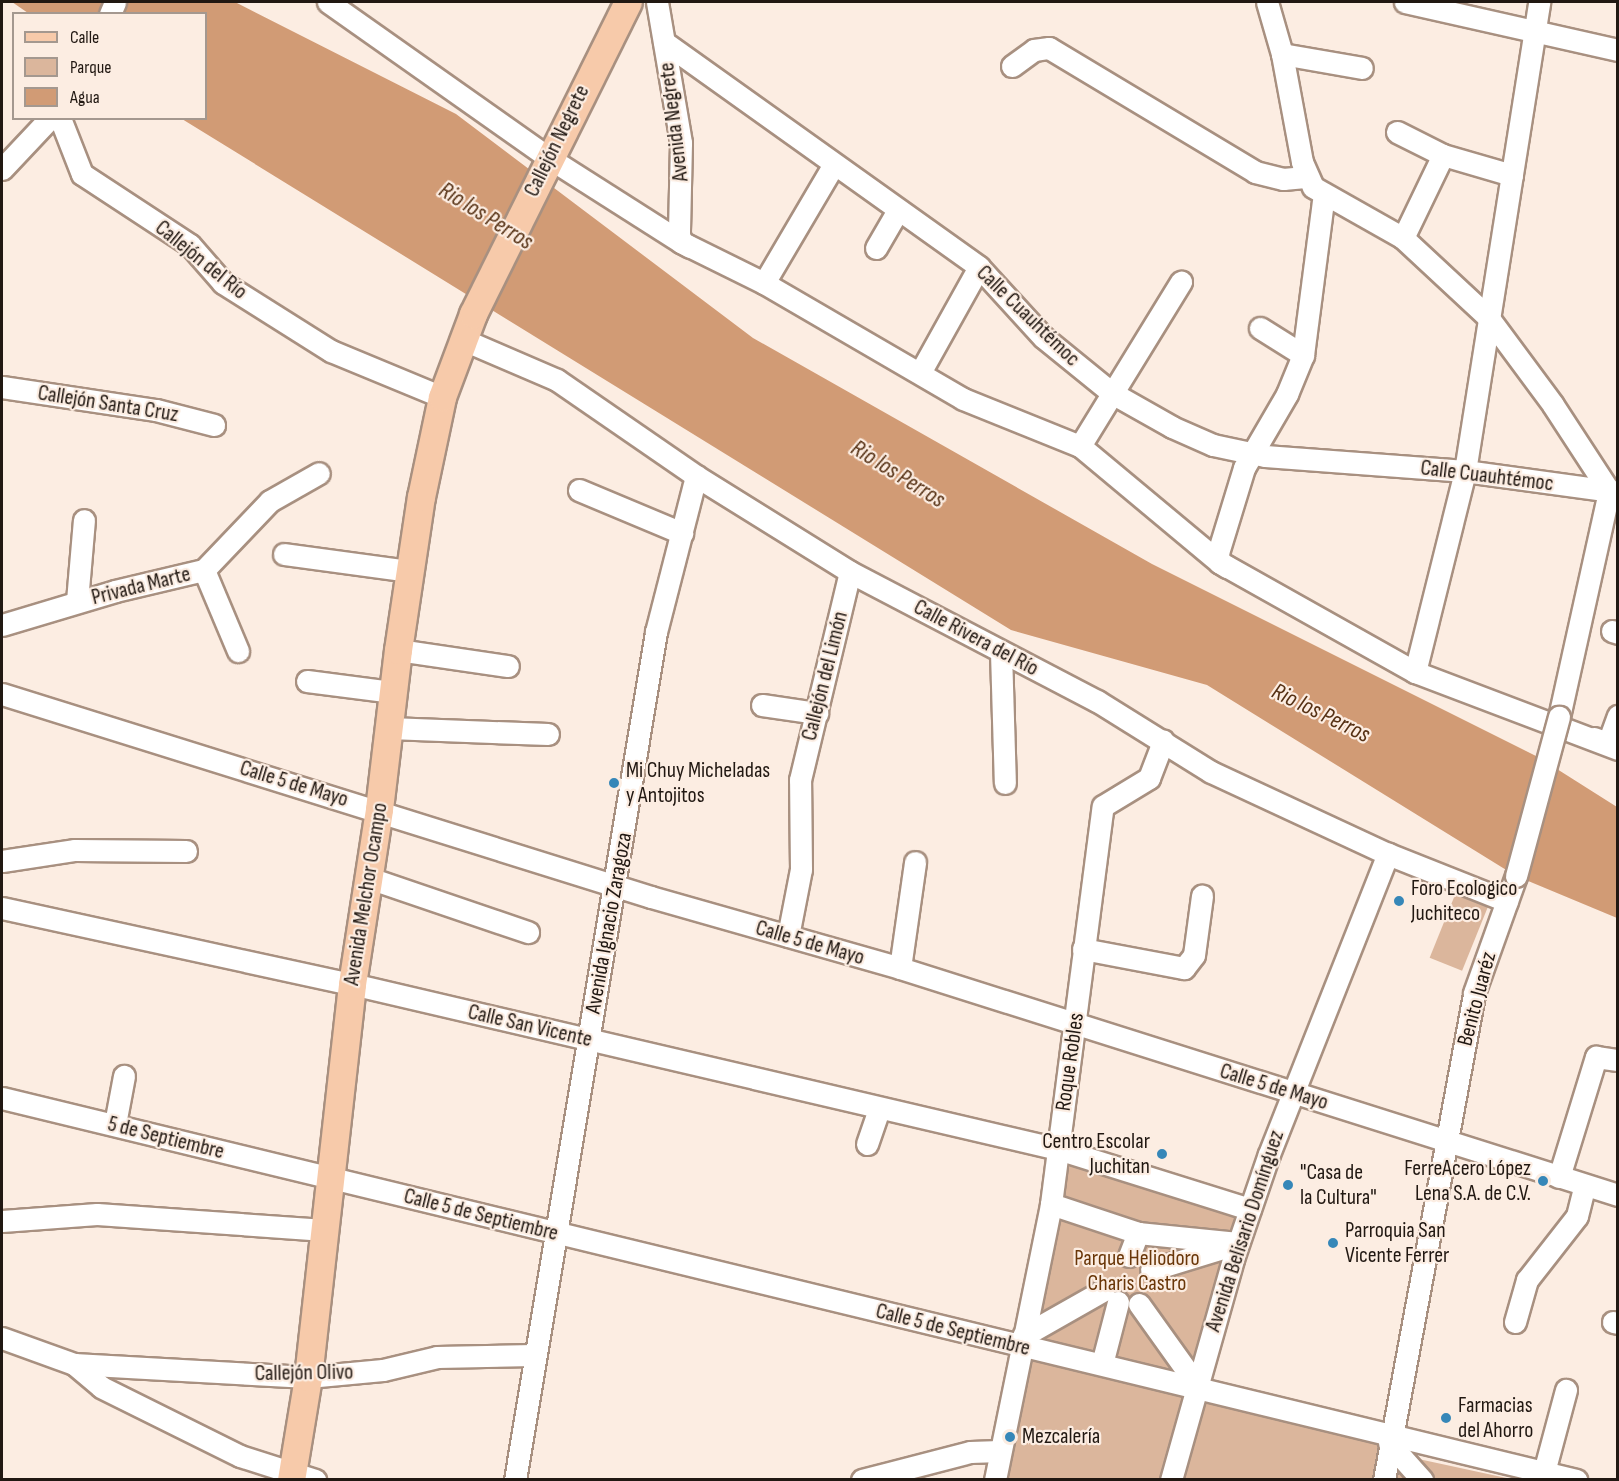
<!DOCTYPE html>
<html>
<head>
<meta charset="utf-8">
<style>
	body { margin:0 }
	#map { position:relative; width:1619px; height:1481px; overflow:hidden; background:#fcede2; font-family:"Sofia Sans Condensed",sans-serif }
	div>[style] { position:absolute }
	.green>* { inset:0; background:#dbb69c; transform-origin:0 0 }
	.water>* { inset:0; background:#d19b75 }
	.roads { filter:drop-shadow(2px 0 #a89080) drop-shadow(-2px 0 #a89080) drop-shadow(0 2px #a89080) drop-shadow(0 -2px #a89080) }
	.minor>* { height:21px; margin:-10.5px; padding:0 10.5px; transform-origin:10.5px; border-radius:10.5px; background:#fff }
	.major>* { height:27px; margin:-13.5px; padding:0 13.5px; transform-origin:13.5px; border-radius:13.5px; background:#f7caaa }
	.bridges { filter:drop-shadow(2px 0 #a89080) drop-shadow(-2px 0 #a89080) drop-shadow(0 2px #a89080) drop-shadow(0 -2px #a89080) }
	.minor-bridge>* { height:21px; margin:-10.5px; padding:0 10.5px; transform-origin:10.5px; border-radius:10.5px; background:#fff }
	.dots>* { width:16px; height:16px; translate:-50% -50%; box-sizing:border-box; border:3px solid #fcede2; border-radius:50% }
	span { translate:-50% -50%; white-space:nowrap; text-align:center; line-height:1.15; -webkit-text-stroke:4.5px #fcede2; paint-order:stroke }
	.street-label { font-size:22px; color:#211812 }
	.poi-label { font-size:22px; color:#211812 }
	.left { translate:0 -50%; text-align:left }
	.right { translate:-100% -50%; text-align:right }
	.park-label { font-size:22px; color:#693608 }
	.water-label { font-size:24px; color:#563114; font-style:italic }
	.frame { position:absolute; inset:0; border:3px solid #211812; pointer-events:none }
	.legend { position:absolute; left:12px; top:12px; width:195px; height:108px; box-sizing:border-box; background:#fcede2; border:2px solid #a4988f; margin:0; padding:8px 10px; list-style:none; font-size:18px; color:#211812 }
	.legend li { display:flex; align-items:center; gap:12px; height:30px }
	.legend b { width:30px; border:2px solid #a4988f }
</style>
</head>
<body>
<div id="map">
	<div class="green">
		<i style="left:1457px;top:890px;width:35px;height:73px;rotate:22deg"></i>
		<i style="clip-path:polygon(1070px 1163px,1248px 1209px,1196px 1384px,1391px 1434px,1384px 1479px,995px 1480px,1034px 1341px)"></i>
		<i style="clip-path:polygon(1400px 1455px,1511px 1479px,1396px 1480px)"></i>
	</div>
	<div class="water">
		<i style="clip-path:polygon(12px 2px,235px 2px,456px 114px,753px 338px,1152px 564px,1538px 757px,1617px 807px,1617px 918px,1516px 876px,1207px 685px,1011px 630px,182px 119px,206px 118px,206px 14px,28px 13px)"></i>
	</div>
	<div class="roads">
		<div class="minor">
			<i style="left:328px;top:2px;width:271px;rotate:35.2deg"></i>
			<i style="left:549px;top:158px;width:156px;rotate:32.5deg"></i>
			<i style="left:681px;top:242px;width:93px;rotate:26.3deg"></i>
			<i style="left:764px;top:283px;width:230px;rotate:30.2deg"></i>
			<i style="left:963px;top:399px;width:126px;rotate:21.9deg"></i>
			<i style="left:1080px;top:446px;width:181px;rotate:39.8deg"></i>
			<i style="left:1219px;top:562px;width:225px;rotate:29.3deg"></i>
			<i style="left:1415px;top:672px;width:217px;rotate:20.8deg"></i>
			<i style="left:657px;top:2px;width:143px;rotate:80.3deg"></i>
			<i style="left:681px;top:143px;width:91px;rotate:91.3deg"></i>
			<i style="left:679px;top:234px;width:8px;rotate:76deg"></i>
			<i style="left:681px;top:242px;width:10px;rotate:29deg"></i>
			<i style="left:1267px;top:2px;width:54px;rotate:73.9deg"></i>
			<i style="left:1282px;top:54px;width:110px;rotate:79.5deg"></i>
			<i style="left:1302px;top:162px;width:27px;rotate:66deg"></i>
			<i style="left:1313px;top:187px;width:103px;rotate:29.5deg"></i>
			<i style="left:1403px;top:238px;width:116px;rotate:42.9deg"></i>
			<i style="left:1488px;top:317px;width:109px;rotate:53.5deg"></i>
			<i style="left:1553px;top:405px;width:103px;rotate:56.9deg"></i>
			<i style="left:1405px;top:2px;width:218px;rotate:12.7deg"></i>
			<i style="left:110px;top:14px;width:13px;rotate:-67deg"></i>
			<i style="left:664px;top:42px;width:387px;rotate:35.5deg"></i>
			<i style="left:979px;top:267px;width:95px;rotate:47.6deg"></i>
			<i style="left:1043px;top:337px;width:89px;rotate:39.1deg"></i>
			<i style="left:1112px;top:393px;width:69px;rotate:29.5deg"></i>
			<i style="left:1172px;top:427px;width:45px;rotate:23.7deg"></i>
			<i style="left:1213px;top:445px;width:53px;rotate:11.9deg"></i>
			<i style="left:1265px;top:456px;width:201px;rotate:4.3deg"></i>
			<i style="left:1465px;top:471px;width:154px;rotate:7.8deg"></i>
			<i style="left:1282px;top:54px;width:81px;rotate:9.9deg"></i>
			<i style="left:1012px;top:66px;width:27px;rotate:-36deg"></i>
			<i style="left:1034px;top:50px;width:15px;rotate:-8deg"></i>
			<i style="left:1049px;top:48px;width:240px;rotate:31deg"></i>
			<i style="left:1255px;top:172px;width:29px;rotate:14deg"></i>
			<i style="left:1283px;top:179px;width:25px;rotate:-5deg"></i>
			<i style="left:60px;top:118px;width:60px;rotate:68.6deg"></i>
			<i style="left:82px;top:174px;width:129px;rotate:33.3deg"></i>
			<i style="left:190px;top:245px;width:50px;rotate:49deg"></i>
			<i style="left:223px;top:283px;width:128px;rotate:32.2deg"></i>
			<i style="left:331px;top:351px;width:120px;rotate:22.5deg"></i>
			<i style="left:1397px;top:132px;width:51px;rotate:26.6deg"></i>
			<i style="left:1443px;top:155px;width:72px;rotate:16.2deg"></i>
			<i style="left:2px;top:169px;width:70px;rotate:-46.7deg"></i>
			<i style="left:1403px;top:238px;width:92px;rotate:-64.3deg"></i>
			<i style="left:876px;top:248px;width:44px;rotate:-59.9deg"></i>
			<i style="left:764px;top:283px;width:138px;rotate:-59.5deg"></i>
			<i style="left:1260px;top:328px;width:51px;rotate:32.1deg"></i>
			<i style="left:464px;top:340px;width:101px;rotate:23.3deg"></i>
			<i style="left:557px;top:380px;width:169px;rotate:34.6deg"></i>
			<i style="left:696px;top:476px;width:181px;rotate:31.9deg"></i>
			<i style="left:850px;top:572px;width:279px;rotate:27.6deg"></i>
			<i style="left:1097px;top:701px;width:134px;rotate:31.9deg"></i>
			<i style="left:1211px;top:772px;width:195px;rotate:24.9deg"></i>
			<i style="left:1388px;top:854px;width:128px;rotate:21.6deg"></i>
			<i style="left:921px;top:371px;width:119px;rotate:-60.9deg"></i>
			<i style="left:2px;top:387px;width:156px;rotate:8.5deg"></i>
			<i style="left:156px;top:410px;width:60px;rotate:14.5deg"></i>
			<i style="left:1080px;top:446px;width:193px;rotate:-58.4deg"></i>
			<i style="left:579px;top:490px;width:112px;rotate:22.7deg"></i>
			<i style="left:284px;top:554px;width:126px;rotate:7.7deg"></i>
			<i style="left:1227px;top:567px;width:9px;rotate:-148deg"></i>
			<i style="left:1219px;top:562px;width:9px;rotate:-96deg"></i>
			<i style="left:1218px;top:553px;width:89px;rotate:-73deg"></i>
			<i style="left:1244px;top:468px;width:86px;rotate:-59.8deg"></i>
			<i style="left:1287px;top:394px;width:42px;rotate:-67.7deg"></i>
			<i style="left:1303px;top:355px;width:162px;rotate:-82.6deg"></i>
			<i style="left:204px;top:570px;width:88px;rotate:67.2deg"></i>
			<i style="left:77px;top:601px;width:81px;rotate:-85.1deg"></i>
			<i style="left:2px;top:625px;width:118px;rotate:-16.7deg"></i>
			<i style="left:115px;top:591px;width:91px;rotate:-13.3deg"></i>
			<i style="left:204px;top:570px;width:95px;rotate:-46.3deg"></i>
			<i style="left:270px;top:501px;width:56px;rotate:-29.7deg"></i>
			<i style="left:1612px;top:631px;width:6px;rotate:18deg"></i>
			<i style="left:398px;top:650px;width:111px;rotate:8.3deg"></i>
			<i style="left:1001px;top:652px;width:131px;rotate:88.3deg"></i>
			<i style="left:1415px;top:672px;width:207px;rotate:-76deg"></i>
			<i style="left:1465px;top:471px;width:475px;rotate:-81deg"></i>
			<i style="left:307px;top:681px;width:87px;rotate:7.3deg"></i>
			<i style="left:2px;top:694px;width:680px;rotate:17.37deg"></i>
			<i style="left:651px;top:897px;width:259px;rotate:15.9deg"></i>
			<i style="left:900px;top:968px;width:753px;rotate:17.54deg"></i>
			<i style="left:762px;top:705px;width:56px;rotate:8.3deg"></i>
			<i style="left:1559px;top:717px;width:231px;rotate:-77.5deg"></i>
			<i style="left:389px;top:728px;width:159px;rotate:2.2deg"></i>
			<i style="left:1594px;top:738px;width:15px;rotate:20deg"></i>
			<i style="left:1608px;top:743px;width:29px;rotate:-70deg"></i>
			<i style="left:2px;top:861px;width:74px;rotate:-8.6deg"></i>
			<i style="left:75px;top:850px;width:111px;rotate:0.5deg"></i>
			<i style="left:369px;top:878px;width:168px;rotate:18.8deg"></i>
			<i style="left:2px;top:908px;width:358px;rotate:12.3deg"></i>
			<i style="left:352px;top:984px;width:725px;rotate:13.15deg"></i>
			<i style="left:1058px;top:1149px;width:201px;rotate:17.4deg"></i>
			<i style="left:788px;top:936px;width:68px;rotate:-79deg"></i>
			<i style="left:801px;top:869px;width:89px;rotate:-90.6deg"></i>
			<i style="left:800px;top:780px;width:214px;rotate:-76.5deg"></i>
			<i style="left:1083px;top:949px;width:103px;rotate:10.7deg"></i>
			<i style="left:1184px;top:968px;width:16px;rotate:-52deg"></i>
			<i style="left:1194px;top:955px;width:60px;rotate:-82.3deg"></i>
			<i style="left:900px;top:968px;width:107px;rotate:-81.9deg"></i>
			<i style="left:2px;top:1098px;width:1620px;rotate:13.64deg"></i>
			<i style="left:115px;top:1124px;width:49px;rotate:-79.4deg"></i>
			<i style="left:867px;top:1144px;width:37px;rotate:-71deg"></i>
			<i style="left:1559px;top:1177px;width:126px;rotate:-72.9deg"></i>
			<i style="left:1596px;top:1057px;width:22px;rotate:8deg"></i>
			<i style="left:1051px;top:1204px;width:92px;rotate:18.4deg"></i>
			<i style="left:1138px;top:1233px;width:100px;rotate:5.7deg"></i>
			<i style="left:2px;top:1221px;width:95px;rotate:-4.2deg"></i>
			<i style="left:97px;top:1214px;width:228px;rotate:4deg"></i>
			<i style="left:1129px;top:1256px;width:25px;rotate:-69deg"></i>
			<i style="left:1151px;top:1270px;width:82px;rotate:-17.1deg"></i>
			<i style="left:1139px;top:1304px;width:100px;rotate:54.4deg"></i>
			<i style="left:1515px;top:1322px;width:44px;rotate:-74.1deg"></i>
			<i style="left:1527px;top:1280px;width:81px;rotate:-52deg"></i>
			<i style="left:1577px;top:1216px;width:32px;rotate:-76deg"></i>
			<i style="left:1613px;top:1322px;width:5px;rotate:11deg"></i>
			<i style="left:1023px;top:1336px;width:93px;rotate:-29.6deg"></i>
			<i style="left:2px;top:1338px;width:77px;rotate:19.9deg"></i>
			<i style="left:74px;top:1364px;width:35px;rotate:40deg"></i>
			<i style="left:101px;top:1387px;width:155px;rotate:26.4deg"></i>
			<i style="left:240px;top:1456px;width:79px;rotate:17.7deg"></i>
			<i style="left:74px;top:1364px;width:234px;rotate:3.2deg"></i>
			<i style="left:308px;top:1377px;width:75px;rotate:-5.3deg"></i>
			<i style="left:383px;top:1370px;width:56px;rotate:-13.5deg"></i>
			<i style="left:437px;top:1357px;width:96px;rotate:-1.2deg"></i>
			<i style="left:1102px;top:1364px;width:64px;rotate:-75.5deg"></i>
			<i style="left:1389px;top:1443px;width:50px;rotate:48.3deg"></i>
			<i style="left:1544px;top:1472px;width:85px;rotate:-75deg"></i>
			<i style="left:515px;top:1480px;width:860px;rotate:-80.56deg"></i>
			<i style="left:656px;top:632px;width:161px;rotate:-75.6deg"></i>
			<i style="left:862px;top:1480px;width:112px;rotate:-14.5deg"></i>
			<i style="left:970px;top:1452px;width:30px;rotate:-2deg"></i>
			<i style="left:995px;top:1480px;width:282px;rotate:-78.5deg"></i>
			<i style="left:1051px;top:1204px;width:401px;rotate:-82.6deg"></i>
			<i style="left:1103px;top:806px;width:54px;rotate:-31.3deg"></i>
			<i style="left:1149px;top:778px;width:40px;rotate:-69deg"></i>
			<i style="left:1171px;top:1480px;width:230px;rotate:-74.3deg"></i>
			<i style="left:1233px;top:1259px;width:111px;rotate:-71.1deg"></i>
			<i style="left:1269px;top:1154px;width:323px;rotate:-68.4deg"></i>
			<i style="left:1384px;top:1480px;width:495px;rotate:-79.5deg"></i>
			<i style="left:1474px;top:993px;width:124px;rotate:-70.3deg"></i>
		</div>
		<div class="major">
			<i style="left:291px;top:1480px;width:104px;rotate:-80.6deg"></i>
			<i style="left:308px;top:1377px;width:395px;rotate:-83.6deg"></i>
			<i style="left:352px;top:984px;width:177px;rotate:-81.2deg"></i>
			<i style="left:379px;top:809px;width:160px;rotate:-83.2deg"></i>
			<i style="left:398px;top:650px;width:155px;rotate:-81.5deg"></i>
			<i style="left:421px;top:497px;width:102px;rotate:-78.1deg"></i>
			<i style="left:442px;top:397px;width:89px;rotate:-69.5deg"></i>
			<i style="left:473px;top:314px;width:348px;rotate:-63.6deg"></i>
		</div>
	</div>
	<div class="bridges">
		<div class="minor-bridge">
			<i style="left:1516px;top:876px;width:165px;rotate:-74.9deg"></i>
		</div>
	</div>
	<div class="dots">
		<i style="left:614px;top:783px;background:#3687b8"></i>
		<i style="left:1399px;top:901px;background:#3687b8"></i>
		<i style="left:1162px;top:1154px;background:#3687b8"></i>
		<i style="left:1543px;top:1181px;background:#3687b8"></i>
		<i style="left:1288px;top:1185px;background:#3687b8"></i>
		<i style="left:1333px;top:1243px;background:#3687b8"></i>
		<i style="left:1446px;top:1418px;background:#3687b8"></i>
		<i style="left:1010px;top:1437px;background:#3687b8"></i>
	</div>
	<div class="street-label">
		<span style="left:674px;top:122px;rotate:-97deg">Avenida Negrete</span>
		<span style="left:557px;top:141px;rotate:-64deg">Callejón Negrete</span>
		<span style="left:201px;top:260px;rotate:39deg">Callejón del Río</span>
		<span style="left:1028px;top:316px;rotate:44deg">Calle Cuauhtémoc</span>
		<span style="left:108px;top:404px;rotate:9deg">Callejón Santa Cruz</span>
		<span style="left:1487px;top:476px;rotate:7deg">Calle Cuauhtémoc</span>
		<span style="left:141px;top:586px;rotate:-14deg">Privada Marte</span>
		<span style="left:976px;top:638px;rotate:28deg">Calle Rivera del Río</span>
		<span style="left:825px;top:676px;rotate:-76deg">Callejón del Limón</span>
		<span style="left:294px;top:784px;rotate:17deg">Calle 5 de Mayo</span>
		<span style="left:366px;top:894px;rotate:-81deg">Avenida Melchor Ocampo</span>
		<span style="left:609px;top:923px;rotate:-80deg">Avenida Ignacio Zaragoza</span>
		<span style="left:810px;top:943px;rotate:16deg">Calle 5 de Mayo</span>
		<span style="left:1477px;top:999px;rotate:-75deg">Benito Juaréz</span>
		<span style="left:530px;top:1026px;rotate:13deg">Calle San Vicente</span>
		<span style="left:1070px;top:1062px;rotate:-82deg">Roque Robles</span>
		<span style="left:1274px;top:1087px;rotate:17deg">Calle 5 de Mayo</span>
		<span style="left:166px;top:1138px;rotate:14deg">5 de Septiembre</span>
		<span style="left:481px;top:1215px;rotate:14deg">Calle 5 de Septiembre</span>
		<span style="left:1245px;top:1231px;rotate:-72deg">Avenida Belisario Domínguez</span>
		<span style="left:953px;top:1330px;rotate:14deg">Calle 5 de Septiembre</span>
		<span style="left:304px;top:1373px;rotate:-1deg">Callejón Olivo</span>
	</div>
	<div class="poi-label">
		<span class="left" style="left:626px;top:783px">Mi Chuy Micheladas<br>y Antojitos</span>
		<span class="left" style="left:1411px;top:901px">Foro Ecologico<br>Juchiteco</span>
		<span class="right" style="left:1150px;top:1154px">Centro Escolar<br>Juchitan</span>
		<span class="right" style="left:1531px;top:1181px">FerreAcero López<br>Lena S.A. de C.V.</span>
		<span class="left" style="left:1300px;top:1185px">"Casa de<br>la Cultura"</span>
		<span class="left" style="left:1345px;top:1243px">Parroquia San<br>Vicente Ferrer</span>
		<span class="left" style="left:1458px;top:1418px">Farmacias<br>del Ahorro</span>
		<span class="left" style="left:1022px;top:1437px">Mezcalería</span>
	</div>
	<div class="park-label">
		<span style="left:1137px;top:1271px">Parque Heliodoro<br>Charis Castro</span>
	</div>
	<div class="water-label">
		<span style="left:486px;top:216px;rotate:32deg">Rio los Perros</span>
		<span style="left:898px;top:474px;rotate:32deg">Rio los Perros</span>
		<span style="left:1321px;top:713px;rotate:26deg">Rio los Perros</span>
	</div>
	<div class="frame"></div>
	<ul class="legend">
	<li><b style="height:8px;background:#f7caaa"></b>Calle</li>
	<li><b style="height:16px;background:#dbb69c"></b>Parque</li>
	<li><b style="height:16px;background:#d19b75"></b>Agua</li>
	</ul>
</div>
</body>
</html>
